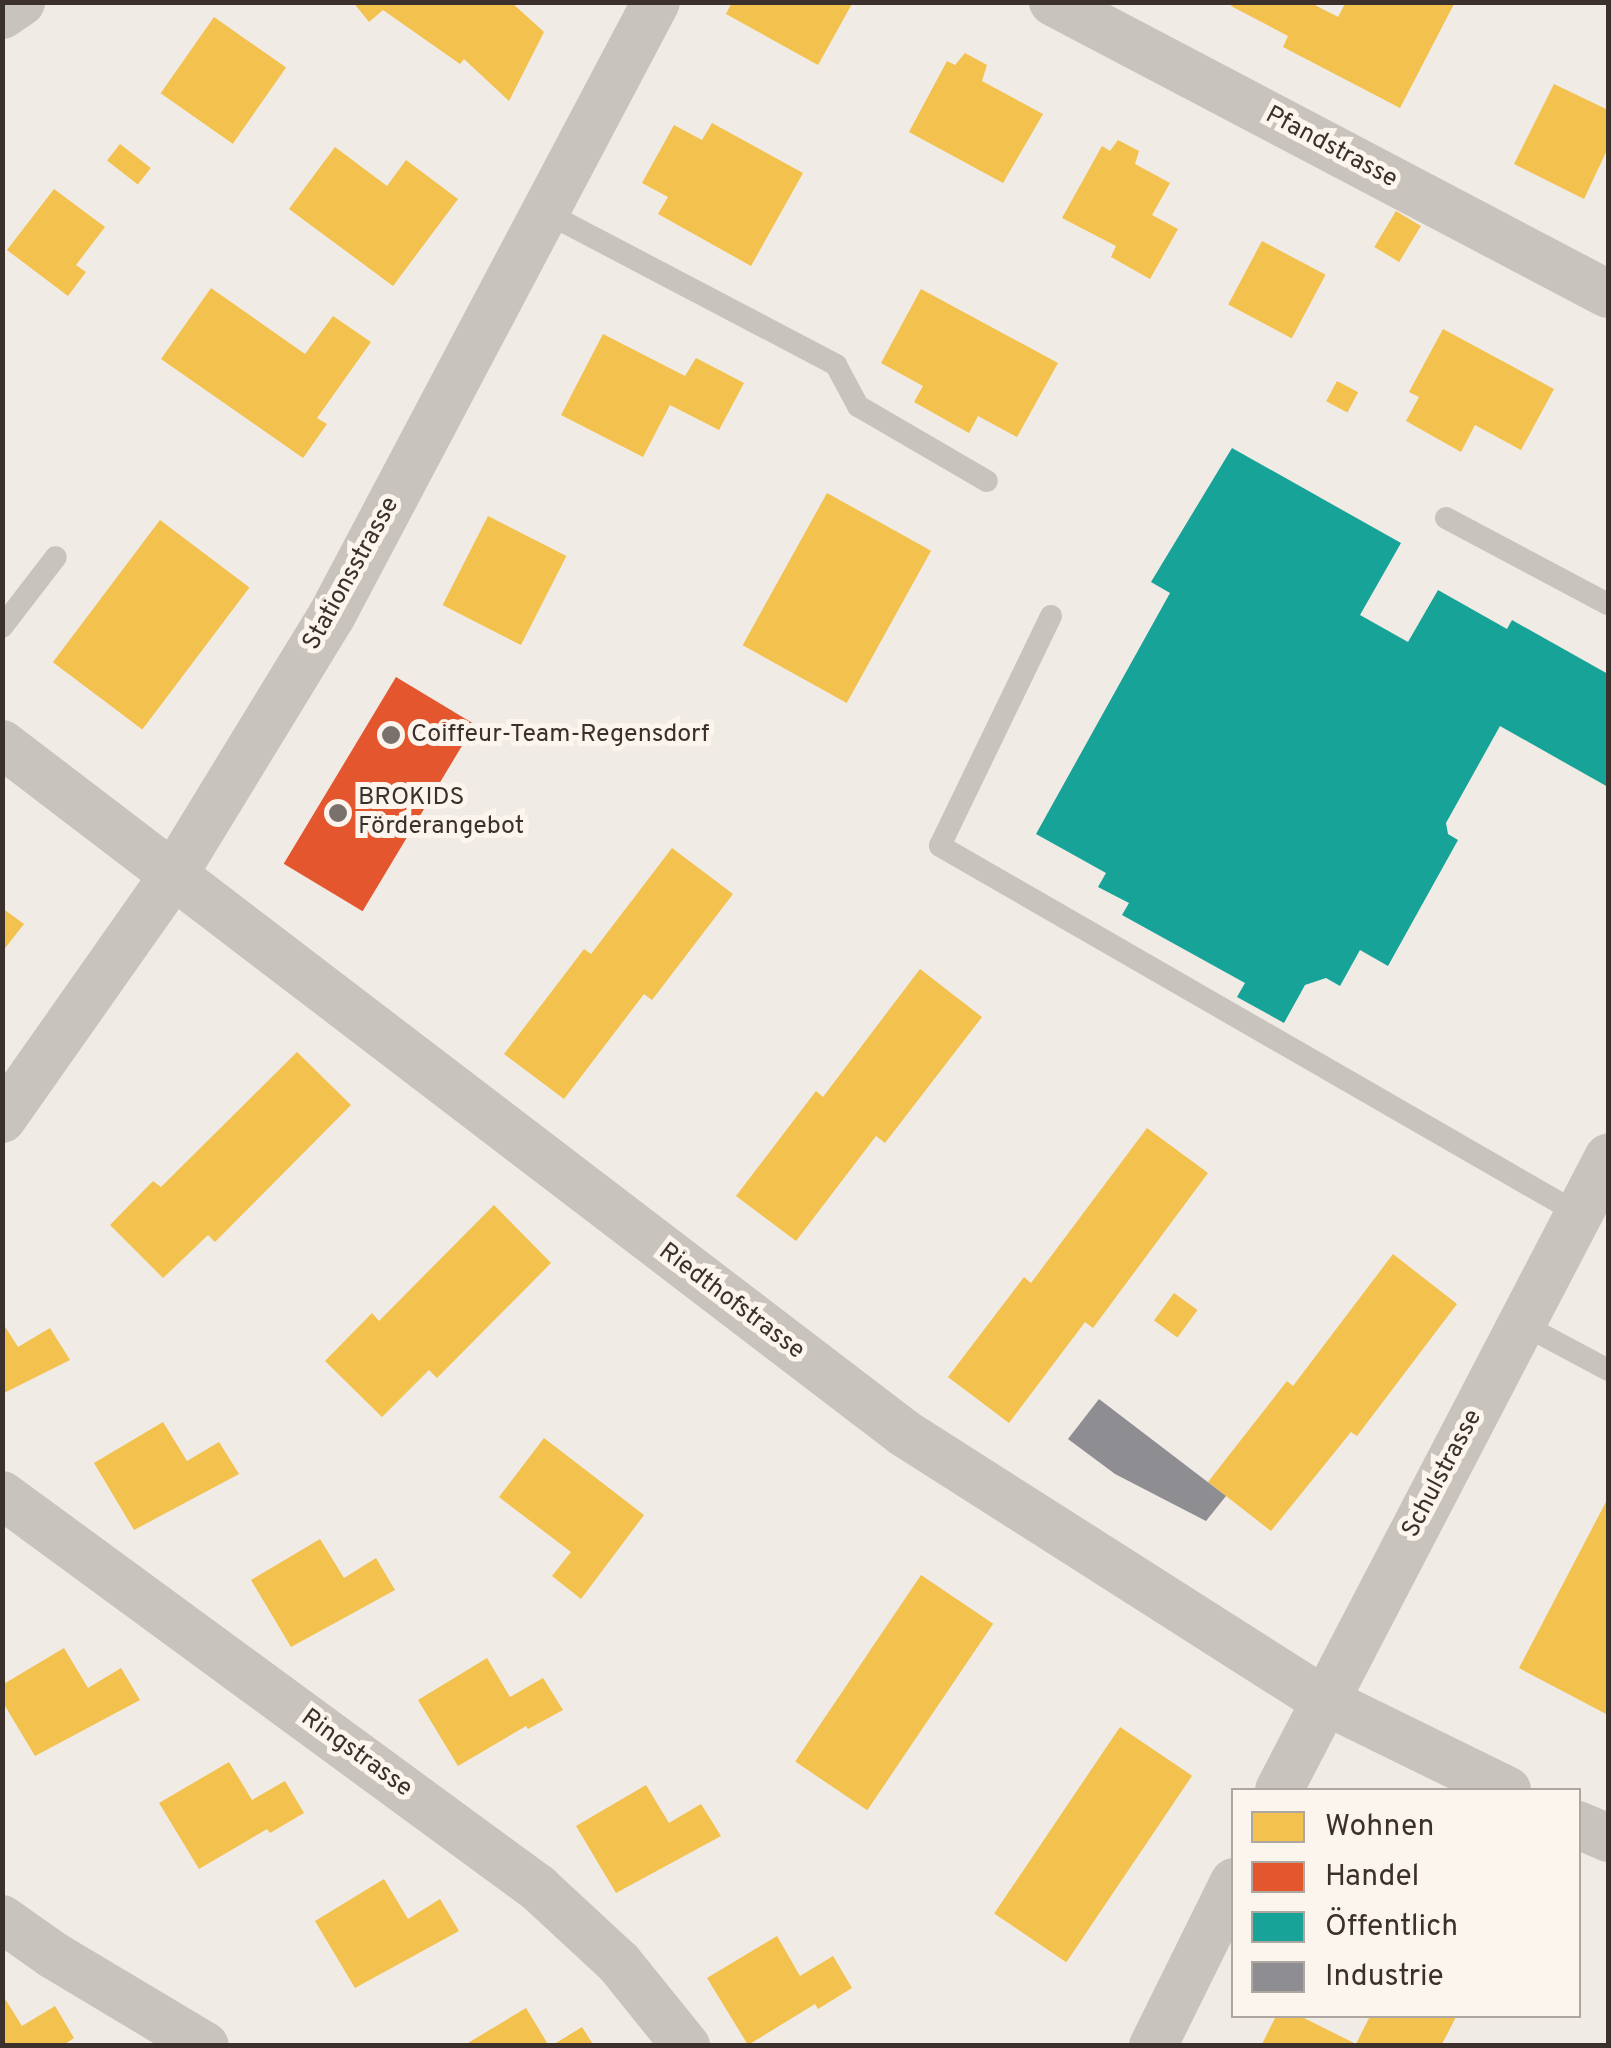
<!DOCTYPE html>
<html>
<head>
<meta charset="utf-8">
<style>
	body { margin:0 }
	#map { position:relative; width:1611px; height:2048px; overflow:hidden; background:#f0ebe5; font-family:Overpass,sans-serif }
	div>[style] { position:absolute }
	.homes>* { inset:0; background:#f2c14e; transform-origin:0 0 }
	.shops>* { inset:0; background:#e4572e; transform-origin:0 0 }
	.public>* { inset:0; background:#17a398 }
	.industry>* { inset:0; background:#8d8d92 }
	.lane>* { height:22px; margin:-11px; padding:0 11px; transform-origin:11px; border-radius:11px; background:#c9c3be }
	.street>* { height:48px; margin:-24px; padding:0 24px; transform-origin:24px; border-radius:24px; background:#c9c3be }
	.dots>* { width:28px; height:28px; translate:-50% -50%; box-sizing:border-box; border:5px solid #fbf5ee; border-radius:50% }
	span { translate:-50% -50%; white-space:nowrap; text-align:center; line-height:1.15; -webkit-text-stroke:10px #fbf5ee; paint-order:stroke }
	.street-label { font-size:25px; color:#3b302b }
	.poi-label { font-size:25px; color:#3b302b }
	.left { translate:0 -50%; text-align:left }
	.frame { position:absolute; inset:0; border:5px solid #3b302b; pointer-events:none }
	.legend { position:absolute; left:1231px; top:1788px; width:350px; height:230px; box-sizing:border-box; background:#fbf5ee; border:2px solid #aea6a0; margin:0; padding:12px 18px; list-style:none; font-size:30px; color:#3b302b }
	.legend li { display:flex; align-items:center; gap:20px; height:50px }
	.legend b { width:50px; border:2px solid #aea6a0 }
</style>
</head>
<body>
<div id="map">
	<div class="homes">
		<i style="clip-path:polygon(353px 2px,511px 2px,544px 32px,509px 101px,464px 59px,460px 64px,383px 10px,369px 22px)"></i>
		<i style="clip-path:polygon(732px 2px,853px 2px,818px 65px,726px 14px)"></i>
		<i style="clip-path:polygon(1233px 2px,1309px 2px,1338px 17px,1346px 2px,1454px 4px,1400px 108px,1283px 47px,1288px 36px,1231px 6px)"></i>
		<i style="left:214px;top:17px;width:88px;height:93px;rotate:35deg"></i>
		<i style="clip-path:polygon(965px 53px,987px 65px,982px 81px,1043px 114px,1003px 183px,909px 132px,947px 61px,955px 65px)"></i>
		<i style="clip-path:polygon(1554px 84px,1608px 110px,1608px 148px,1584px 199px,1514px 164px)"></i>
		<i style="clip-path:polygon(712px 123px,803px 173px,751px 266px,658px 214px,668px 197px,642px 183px,674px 125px,702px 140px)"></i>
		<i style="clip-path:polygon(1118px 140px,1139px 151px,1135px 164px,1170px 183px,1152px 215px,1178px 229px,1150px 279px,1111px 257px,1116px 246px,1062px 218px,1102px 146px,1110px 151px)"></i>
		<i style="left:120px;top:144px;width:39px;height:21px;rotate:38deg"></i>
		<i style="clip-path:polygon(335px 147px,387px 186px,406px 160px,458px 199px,393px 286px,289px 209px)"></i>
		<i style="clip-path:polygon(54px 189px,105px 227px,76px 265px,86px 272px,68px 296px,7px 250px)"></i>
		<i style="left:1396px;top:211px;width:29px;height:42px;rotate:31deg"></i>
		<i style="left:1262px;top:241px;width:72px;height:72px;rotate:28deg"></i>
		<i style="clip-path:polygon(211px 288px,305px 354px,333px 316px,371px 342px,317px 418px,327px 424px,303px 458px,161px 359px)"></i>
		<i style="clip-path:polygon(921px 289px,1058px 363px,1017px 437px,978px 416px,969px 433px,914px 402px,923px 386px,881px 363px)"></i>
		<i style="clip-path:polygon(1443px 329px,1554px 389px,1521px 450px,1475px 425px,1461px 452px,1406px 421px,1419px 397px,1409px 392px)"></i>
		<i style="clip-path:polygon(603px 334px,685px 376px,696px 358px,744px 383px,719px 430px,670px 405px,643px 457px,561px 415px)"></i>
		<i style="left:1337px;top:381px;width:24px;height:23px;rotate:28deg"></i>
		<i style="left:827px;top:493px;width:119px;height:174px;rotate:29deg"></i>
		<i style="left:488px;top:516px;width:88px;height:100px;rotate:27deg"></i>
		<i style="left:160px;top:520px;width:112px;height:178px;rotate:37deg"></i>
		<i style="clip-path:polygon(672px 848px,733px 894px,652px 1000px,644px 994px,564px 1099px,504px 1054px,584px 949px,591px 954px)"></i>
		<i style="clip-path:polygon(2px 908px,24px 924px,2px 952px)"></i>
		<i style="clip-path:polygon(920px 969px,982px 1017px,885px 1143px,876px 1136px,796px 1241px,736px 1196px,816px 1091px,823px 1097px)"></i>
		<i style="clip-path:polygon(297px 1052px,351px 1105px,215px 1242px,208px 1235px,163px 1278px,110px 1225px,153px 1181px,161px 1187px)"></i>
		<i style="clip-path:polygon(1147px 1128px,1208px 1173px,1093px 1328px,1085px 1322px,1009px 1423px,948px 1377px,1024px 1277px,1031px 1283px)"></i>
		<i style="clip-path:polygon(494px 1205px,551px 1263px,437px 1378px,429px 1370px,382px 1417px,325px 1361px,372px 1313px,379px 1321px)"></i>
		<i style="clip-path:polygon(1393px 1254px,1457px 1304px,1357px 1436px,1351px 1432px,1271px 1531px,1208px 1482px,1287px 1381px,1293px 1386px)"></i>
		<i style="left:1174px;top:1293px;width:29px;height:34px;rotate:36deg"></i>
		<i style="clip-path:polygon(2px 1322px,18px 1347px,50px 1328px,70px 1360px,2px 1394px)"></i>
		<i style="clip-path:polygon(163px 1422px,187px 1461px,219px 1442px,239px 1474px,134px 1530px,94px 1463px)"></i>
		<i style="clip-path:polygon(544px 1438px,644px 1515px,581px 1599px,552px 1576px,571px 1552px,499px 1497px)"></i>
		<i style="clip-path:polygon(1608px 1498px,1608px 1715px,1519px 1668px)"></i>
		<i style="clip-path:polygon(320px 1539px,344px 1578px,376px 1558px,395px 1590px,291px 1647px,251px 1580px)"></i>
		<i style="left:921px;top:1575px;width:87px;height:225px;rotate:34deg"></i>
		<i style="clip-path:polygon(64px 1648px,88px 1688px,121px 1668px,140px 1700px,35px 1756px,2px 1701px,2px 1685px)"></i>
		<i style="clip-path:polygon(487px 1658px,510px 1697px,543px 1678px,563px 1710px,528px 1729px,526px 1726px,458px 1766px,418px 1700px)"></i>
		<i style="left:1120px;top:1727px;width:87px;height:225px;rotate:34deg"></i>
		<i style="clip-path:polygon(229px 1762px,252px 1800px,285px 1781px,304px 1813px,270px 1833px,267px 1829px,199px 1869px,159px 1803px)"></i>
		<i style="clip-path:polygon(646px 1785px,669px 1823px,701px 1804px,721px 1836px,616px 1893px,576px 1826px)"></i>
		<i style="clip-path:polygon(384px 1879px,408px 1919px,440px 1899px,459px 1931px,355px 1988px,315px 1921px)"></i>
		<i style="clip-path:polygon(777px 1936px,800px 1976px,833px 1956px,852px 1988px,818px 2009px,815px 2004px,748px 2045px,707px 1978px)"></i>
		<i style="clip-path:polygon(2px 1994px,22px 2026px,55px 2006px,74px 2038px,62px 2046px,2px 2046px)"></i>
		<i style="clip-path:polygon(526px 2008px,549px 2046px,463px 2046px)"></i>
		<i style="clip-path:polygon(1276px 2016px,1300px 2016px,1356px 2044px,1370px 2016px,1456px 2017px,1441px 2046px,1261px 2046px)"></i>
		<i style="clip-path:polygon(582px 2027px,594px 2046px,551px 2046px)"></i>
	</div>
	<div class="shops">
		<i style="left:396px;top:677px;width:92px;height:218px;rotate:31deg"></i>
	</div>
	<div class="public">
		<i style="clip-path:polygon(1232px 448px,1401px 543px,1360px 615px,1408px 642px,1438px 590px,1507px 629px,1512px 620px,1608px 674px,1608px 787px,1500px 726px,1446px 823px,1448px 834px,1458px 840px,1388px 966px,1360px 950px,1340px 986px,1326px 978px,1305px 985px,1284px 1023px,1237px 997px,1245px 983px,1122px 915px,1129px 903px,1098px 887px,1106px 873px,1036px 834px,1170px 593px,1151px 582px)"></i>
	</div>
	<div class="industry">
		<i style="clip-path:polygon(1099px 1399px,1226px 1496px,1206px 1521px,1115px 1474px,1068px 1439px)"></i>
	</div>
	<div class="lane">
		<i style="left:545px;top:212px;width:329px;rotate:27.7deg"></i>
		<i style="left:836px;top:365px;width:47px;rotate:61.8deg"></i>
		<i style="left:858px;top:406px;width:149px;rotate:30.2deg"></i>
		<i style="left:1446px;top:518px;width:183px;rotate:28deg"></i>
		<i style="left:1051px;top:616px;width:255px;rotate:115.8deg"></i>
		<i style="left:940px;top:846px;width:737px;rotate:29.94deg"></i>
		<i style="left:2px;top:627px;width:88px;rotate:-52.4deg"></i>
		<i style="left:1522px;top:1324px;width:98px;rotate:28.1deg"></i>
	</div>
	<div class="street">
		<i style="left:1053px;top:2px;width:627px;rotate:27.75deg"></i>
		<i style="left:2px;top:15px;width:23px;rotate:-34deg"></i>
		<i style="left:2px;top:744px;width:1135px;rotate:37.37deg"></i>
		<i style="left:904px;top:1433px;width:497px;rotate:32.5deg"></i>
		<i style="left:1323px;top:1700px;width:205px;rotate:26.1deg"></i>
		<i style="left:2px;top:1119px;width:296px;rotate:-54.9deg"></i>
		<i style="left:172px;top:877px;width:307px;rotate:-58.6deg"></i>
		<i style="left:332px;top:615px;width:693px;rotate:-62.14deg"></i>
		<i style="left:2px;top:1495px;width:665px;rotate:36.25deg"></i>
		<i style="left:538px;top:1888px;width:110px;rotate:42.8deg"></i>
		<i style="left:619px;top:1963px;width:107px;rotate:51.1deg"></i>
		<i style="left:1279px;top:1790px;width:713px;rotate:-62.5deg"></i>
		<i style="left:1578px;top:1825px;width:33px;rotate:23deg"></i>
		<i style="left:2px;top:1919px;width:62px;rotate:35.2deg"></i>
		<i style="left:53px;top:1955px;width:177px;rotate:30.9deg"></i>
		<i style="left:1153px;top:2046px;width:183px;rotate:-63.7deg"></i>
	</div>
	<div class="dots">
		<i style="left:391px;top:735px;background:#7a716c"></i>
		<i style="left:338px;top:813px;background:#7a716c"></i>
	</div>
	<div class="street-label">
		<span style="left:1331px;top:148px;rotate:28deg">Pfandstrasse</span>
		<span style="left:352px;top:574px;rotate:-61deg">Stationsstrasse</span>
		<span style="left:731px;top:1302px;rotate:37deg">Riedthofstrasse</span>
		<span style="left:1443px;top:1474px;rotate:-62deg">Schulstrasse</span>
		<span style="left:356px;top:1754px;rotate:36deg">Ringstrasse</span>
	</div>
	<div class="poi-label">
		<span class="left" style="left:411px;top:735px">Coiffeur-Team-Regensdorf</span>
		<span class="left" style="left:358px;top:813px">BROKIDS<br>Förderangebot</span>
	</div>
	<div class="frame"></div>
	<ul class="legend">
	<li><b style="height:28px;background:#f2c14e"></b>Wohnen</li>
	<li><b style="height:28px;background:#e4572e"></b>Handel</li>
	<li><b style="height:28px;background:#17a398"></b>Öffentlich</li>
	<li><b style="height:28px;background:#8d8d92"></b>Industrie</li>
	</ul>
</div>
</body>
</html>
